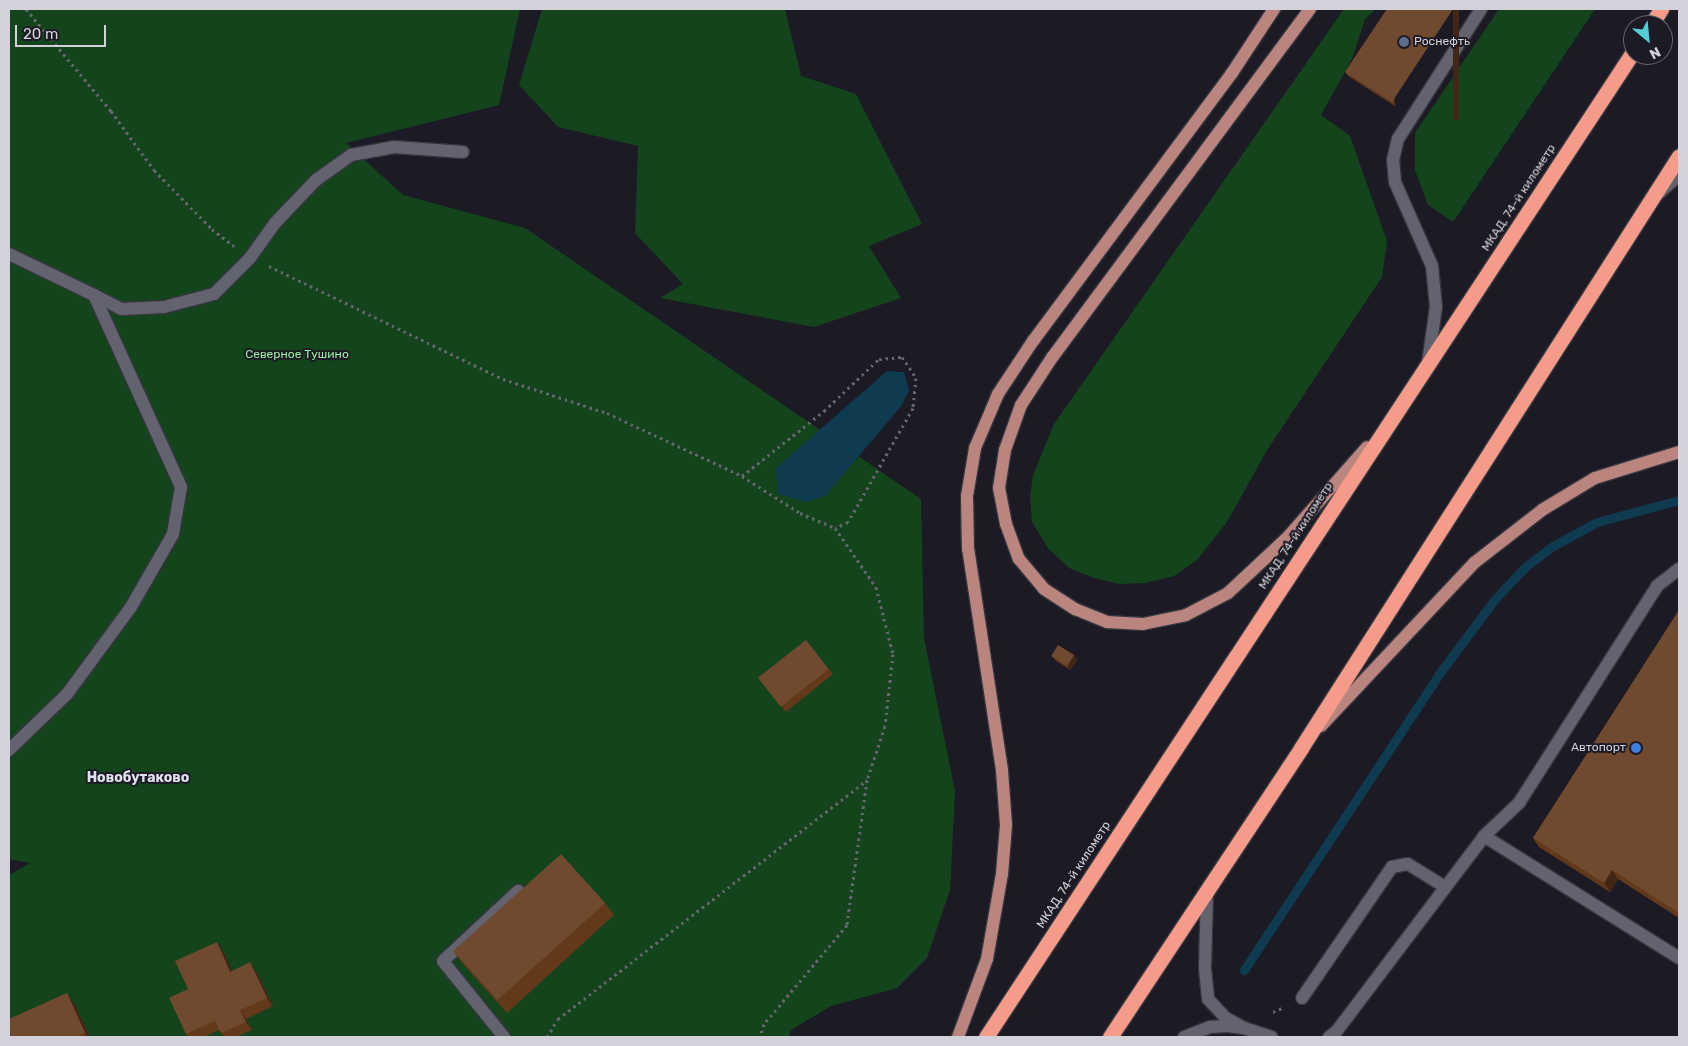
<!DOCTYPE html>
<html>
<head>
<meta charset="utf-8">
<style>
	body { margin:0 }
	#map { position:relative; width:1688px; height:1046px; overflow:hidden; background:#1c1b25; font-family:Rubik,sans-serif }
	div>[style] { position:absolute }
	.green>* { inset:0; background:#13441c }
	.water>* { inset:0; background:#0e3b50 }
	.stream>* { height:9px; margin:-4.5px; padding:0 4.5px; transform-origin:4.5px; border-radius:4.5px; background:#0e3b50 }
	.path>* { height:3px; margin-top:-1.5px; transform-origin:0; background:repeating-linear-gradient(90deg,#686770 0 2.5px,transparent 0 6.5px) }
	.roads { filter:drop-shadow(1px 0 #37373f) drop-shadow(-1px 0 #37373f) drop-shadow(0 1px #37373f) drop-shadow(0 -1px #37373f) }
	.minor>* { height:12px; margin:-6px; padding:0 6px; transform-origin:6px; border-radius:6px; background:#63626f }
	.major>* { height:12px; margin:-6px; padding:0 6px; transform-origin:6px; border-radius:6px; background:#ba847f }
	.highway>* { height:15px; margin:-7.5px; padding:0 7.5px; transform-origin:7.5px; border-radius:7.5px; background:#f49b89 }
	.wall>* { inset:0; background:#64391a }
	.shaded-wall>* { inset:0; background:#422616; transform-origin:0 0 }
	.building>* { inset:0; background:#704a2f; transform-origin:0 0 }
	.dots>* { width:14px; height:14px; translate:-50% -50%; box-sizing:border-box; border:2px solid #1c1b25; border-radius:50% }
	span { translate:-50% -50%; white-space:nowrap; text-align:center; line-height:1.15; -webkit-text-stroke:4px #1c1b25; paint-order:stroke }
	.poi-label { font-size:12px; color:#d3d2da }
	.left { translate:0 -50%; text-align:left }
	.right { translate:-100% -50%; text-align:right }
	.street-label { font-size:12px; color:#d3d2da }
	.park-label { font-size:12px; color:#9aeca2 }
	.neighbourhood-label { font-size:14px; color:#e1e0ef; font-weight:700 }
	.frame { position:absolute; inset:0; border:10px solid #d3d2da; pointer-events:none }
	.north { position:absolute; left:1623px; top:15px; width:50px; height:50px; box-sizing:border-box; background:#1c1b25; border:1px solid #65646d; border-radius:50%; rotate:152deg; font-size:14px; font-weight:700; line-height:20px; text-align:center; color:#d3d2da }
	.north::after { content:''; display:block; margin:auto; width:18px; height:22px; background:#52ccd5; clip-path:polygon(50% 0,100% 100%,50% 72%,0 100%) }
	.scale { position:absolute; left:15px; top:25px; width:91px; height:22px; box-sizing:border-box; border:2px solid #d3d2da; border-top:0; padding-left:6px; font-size:15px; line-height:18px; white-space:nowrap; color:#d3d2da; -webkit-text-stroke:4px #1c1b25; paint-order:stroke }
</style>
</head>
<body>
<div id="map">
	<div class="green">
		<i style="clip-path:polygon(9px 9px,520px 9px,499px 105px,346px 143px,403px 195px,525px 228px,921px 499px,924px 638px,955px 791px,950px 890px,927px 958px,897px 988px,831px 1006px,791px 1030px,789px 1037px,9px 1037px,9px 875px,30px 863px,9px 859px)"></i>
		<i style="clip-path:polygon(542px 9px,785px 9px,801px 76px,856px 94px,922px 224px,869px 246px,901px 298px,814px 327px,660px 298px,683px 284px,635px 233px,638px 146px,558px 127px,519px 85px)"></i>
		<i style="clip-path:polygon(1344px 9px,1376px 9px,1365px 19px,1352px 59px,1321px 115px,1350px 136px,1387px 241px,1382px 277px,1267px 450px,1227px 522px,1197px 560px,1174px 576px,1145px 583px,1119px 584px,1094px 578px,1069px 568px,1048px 548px,1032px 522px,1030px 497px,1033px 475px,1054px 424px)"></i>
		<i style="clip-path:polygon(1499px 9px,1595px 9px,1453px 222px,1428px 205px,1415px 170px,1415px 133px)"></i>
	</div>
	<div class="water">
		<i style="clip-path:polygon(887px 371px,904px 372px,909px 390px,902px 405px,825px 496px,807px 502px,778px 494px,776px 468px)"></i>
	</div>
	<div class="stream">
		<i style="left:1244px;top:970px;width:354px;rotate:-56.6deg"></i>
		<i style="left:1439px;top:674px;width:94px;rotate:-53.3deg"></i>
		<i style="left:1495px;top:599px;width:44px;rotate:-46.8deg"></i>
		<i style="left:1525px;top:567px;width:35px;rotate:-37deg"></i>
		<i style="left:1553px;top:546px;width:50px;rotate:-28.6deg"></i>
		<i style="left:1597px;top:522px;width:85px;rotate:-15deg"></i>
	</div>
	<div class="path">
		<i style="left:26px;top:9px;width:133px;rotate:50.2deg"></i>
		<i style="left:111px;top:111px;width:73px;rotate:53.9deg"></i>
		<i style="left:154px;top:170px;width:83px;rotate:45.5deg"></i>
		<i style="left:212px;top:229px;width:28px;rotate:38deg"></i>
		<i style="left:269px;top:266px;width:260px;rotate:25.8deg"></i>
		<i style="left:503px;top:379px;width:109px;rotate:18.1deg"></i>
		<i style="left:607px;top:413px;width:149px;rotate:25deg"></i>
		<i style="left:742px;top:476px;width:69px;rotate:32.5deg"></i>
		<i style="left:800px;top:513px;width:38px;rotate:23deg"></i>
		<i style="left:835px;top:528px;width:72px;rotate:55.2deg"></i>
		<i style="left:876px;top:587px;width:69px;rotate:75.8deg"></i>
		<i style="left:893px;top:654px;width:72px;rotate:96.3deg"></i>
		<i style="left:885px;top:726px;width:57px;rotate:108.4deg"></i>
		<i style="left:867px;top:780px;width:146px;rotate:97.9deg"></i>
		<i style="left:847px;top:925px;width:129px;rotate:130deg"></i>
		<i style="left:764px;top:1024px;width:14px;rotate:107deg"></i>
		<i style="left:742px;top:476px;width:105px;rotate:-38.4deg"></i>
		<i style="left:824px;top:411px;width:76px;rotate:-43.4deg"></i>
		<i style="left:879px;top:359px;width:23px;rotate:-5deg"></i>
		<i style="left:902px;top:357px;width:25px;rotate:56deg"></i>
		<i style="left:916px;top:378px;width:30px;rotate:96deg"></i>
		<i style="left:913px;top:408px;width:131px;rotate:119.7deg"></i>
		<i style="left:848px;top:522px;width:14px;rotate:155deg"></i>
		<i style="left:1273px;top:1012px;width:12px;rotate:-24deg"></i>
		<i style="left:547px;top:1037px;width:21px;rotate:-59deg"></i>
		<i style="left:558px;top:1019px;width:391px;rotate:-37.7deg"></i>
	</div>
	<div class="roads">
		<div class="minor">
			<i style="left:1659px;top:193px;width:27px;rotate:-42deg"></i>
			<i style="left:9px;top:254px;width:94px;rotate:25.8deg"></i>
			<i style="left:94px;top:295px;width:211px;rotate:65.6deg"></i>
			<i style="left:181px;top:487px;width:48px;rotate:99.7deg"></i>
			<i style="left:173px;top:534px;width:84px;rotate:119.9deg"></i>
			<i style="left:131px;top:607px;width:108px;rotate:126.3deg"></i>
			<i style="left:67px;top:694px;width:81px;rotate:136deg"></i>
			<i style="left:94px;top:295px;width:31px;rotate:27deg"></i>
			<i style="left:122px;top:309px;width:42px;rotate:-2.7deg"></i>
			<i style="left:164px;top:307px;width:52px;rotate:-14.6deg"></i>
			<i style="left:214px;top:294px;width:51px;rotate:-45deg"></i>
			<i style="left:250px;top:258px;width:43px;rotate:-54.5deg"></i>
			<i style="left:275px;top:223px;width:59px;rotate:-46.4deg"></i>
			<i style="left:316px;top:180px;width:43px;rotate:-35.5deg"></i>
			<i style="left:351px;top:155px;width:44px;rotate:-10.5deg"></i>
			<i style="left:394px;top:147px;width:69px;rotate:4.1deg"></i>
			<i style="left:1428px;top:363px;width:57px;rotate:-81.9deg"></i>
			<i style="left:1436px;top:307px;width:41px;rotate:-95.6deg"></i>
			<i style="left:1432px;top:266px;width:92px;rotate:-113.8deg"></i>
			<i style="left:1395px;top:182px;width:22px;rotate:-95deg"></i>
			<i style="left:1393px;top:160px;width:22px;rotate:-77deg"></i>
			<i style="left:1398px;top:139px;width:154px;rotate:-57.4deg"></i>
			<i style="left:1484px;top:836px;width:230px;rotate:32deg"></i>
			<i style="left:1207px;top:891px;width:78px;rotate:91.5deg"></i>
			<i style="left:1205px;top:969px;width:30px;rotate:84deg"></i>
			<i style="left:1208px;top:999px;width:26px;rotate:47deg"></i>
			<i style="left:1226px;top:1018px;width:21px;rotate:29deg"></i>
			<i style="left:1302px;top:998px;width:159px;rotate:-55.5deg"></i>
			<i style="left:1392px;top:867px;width:16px;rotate:-11deg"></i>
			<i style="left:1408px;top:864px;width:44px;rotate:31.9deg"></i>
			<i style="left:504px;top:1037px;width:97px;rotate:-128.8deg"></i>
			<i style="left:443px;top:961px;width:103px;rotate:-43deg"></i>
			<i style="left:1184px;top:1037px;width:28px;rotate:-21deg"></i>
			<i style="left:1210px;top:1027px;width:17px;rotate:-3deg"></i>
			<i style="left:1227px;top:1026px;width:17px;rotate:7deg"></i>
			<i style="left:1244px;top:1028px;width:29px;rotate:18deg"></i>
			<i style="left:1329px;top:1037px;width:9px;rotate:-36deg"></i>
			<i style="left:1336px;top:1032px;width:246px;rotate:-52.9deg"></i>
			<i style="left:1484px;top:836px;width:48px;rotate:-43.3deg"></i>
			<i style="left:1519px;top:803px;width:257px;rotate:-57.5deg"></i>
			<i style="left:1657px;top:586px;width:28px;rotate:-38deg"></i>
		</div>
		<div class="major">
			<i style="left:1310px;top:9px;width:432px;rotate:126.5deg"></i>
			<i style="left:1053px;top:356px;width:59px;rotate:123.1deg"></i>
			<i style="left:1021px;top:405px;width:48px;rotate:109.6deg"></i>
			<i style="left:1005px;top:450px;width:38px;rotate:99deg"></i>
			<i style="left:999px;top:488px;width:37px;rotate:79deg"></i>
			<i style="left:1006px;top:524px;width:37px;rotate:70deg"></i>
			<i style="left:1019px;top:559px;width:39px;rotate:50deg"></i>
			<i style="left:1044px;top:589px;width:37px;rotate:33deg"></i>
			<i style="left:1075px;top:609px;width:35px;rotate:22deg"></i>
			<i style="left:1107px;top:622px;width:36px;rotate:3deg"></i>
			<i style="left:1143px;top:624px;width:44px;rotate:-11.8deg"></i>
			<i style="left:1186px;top:615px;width:47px;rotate:-27.6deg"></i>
			<i style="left:1228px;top:593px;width:81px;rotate:-43deg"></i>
			<i style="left:1287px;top:538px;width:121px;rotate:-48.7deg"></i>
			<i style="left:1321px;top:726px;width:224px;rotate:-46.8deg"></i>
			<i style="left:1474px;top:563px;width:86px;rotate:-37.9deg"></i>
			<i style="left:1542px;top:510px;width:62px;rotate:-31.1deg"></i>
			<i style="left:1595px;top:478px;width:88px;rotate:-17.2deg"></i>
			<i style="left:958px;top:1037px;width:83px;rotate:-69.6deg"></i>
			<i style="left:987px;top:959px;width:86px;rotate:-80deg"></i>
			<i style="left:1002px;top:874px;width:49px;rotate:-85.3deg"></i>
			<i style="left:1006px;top:825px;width:55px;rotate:-94.2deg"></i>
			<i style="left:1002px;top:770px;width:224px;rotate:-98.7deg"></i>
			<i style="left:968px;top:549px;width:53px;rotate:-91.1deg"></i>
			<i style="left:967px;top:496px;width:49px;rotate:-80.5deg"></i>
			<i style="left:975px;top:448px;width:59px;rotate:-66.9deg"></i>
			<i style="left:998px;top:394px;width:64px;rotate:-56.6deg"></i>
			<i style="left:1033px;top:341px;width:334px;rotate:-53.4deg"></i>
			<i style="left:1232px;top:73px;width:77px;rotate:-56.7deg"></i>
		</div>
		<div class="highway">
			<i style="left:1651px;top:25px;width:19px;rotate:-58deg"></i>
			<i style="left:986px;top:1037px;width:1178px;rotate:-56.7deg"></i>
			<i style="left:1110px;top:1037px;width:346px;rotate:-56.5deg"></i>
			<i style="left:1301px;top:748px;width:702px;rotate:-57.44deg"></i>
		</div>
	</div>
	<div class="wall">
		<i style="clip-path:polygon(1387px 9px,1395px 106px,1348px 76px,1345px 72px)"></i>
		<i style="clip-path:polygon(1679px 610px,1679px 918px,1618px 879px,1610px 892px,1539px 847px,1533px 838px)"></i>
		<i style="clip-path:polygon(1052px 656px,1077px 660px,1070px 670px,1055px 660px)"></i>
		<i style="clip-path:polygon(829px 669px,833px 674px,786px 712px,759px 679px)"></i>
		<i style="clip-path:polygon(605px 903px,614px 915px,507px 1013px,463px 964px,454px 952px)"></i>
		<i style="clip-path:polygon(223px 951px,232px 971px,256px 971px,273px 1006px,246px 1019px,252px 1030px,236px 1037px,224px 1037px,219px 1030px,204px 1037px,189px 1037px,186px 1034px,188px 989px)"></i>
		<i style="clip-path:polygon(67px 993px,75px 1005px,90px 1037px,11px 1037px)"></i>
	</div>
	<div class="shaded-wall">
		<i style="left:1453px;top:9px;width:6px;height:111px"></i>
		<i style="clip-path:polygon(1074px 655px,1077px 660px,1070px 670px,1067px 665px)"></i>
		<i style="clip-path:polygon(1612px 870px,1618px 879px,1610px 892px,1604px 883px)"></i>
		<i style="clip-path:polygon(217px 942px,223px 951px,237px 980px,230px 972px)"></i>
		<i style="clip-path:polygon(250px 962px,256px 971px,273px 1006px,267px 998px)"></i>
		<i style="clip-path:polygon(67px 993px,75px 1005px,90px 1037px,87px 1037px,85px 1033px)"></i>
		<i style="clip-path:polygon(240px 1010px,246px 1019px,252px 1030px,246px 1022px)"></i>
	</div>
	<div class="building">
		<i style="clip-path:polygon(1387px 9px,1453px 9px,1392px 102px,1345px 72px)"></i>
		<i style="clip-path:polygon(1679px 610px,1679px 913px,1612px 870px,1604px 883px,1533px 838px)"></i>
		<i style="left:806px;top:640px;width:37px;height:61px;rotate:52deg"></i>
		<i style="left:1058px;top:645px;width:19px;height:13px;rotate:32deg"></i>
		<i style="left:561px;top:854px;width:66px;height:145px;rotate:48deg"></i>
		<i style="clip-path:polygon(217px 942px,230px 972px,250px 962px,267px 998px,240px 1010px,246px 1022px,221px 1033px,215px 1021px,186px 1034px,169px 998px,188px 989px,175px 961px)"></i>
		<i style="clip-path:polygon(67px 993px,85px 1033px,76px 1037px,11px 1037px,9px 1031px,9px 1019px)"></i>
	</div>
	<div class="dots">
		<i style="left:1404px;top:42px;background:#5c6f8a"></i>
		<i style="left:1636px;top:748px;background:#3f7fe0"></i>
	</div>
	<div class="poi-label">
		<span class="left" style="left:1414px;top:42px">Роснефть</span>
		<span class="right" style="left:1626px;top:748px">Автопорт</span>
	</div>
	<div class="street-label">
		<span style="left:1519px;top:198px;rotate:-57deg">МКАД, 74-й километр</span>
		<span style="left:1296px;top:536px;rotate:-57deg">МКАД, 74-й километр</span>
		<span style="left:1074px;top:875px;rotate:-57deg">МКАД, 74-й километр</span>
	</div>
	<div class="park-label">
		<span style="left:297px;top:355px">Северное Тушино</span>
	</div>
	<div class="neighbourhood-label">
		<span style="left:138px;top:778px">Новобутаково</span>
	</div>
	<div class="frame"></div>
	<div class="north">N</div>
	<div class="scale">20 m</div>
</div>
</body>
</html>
